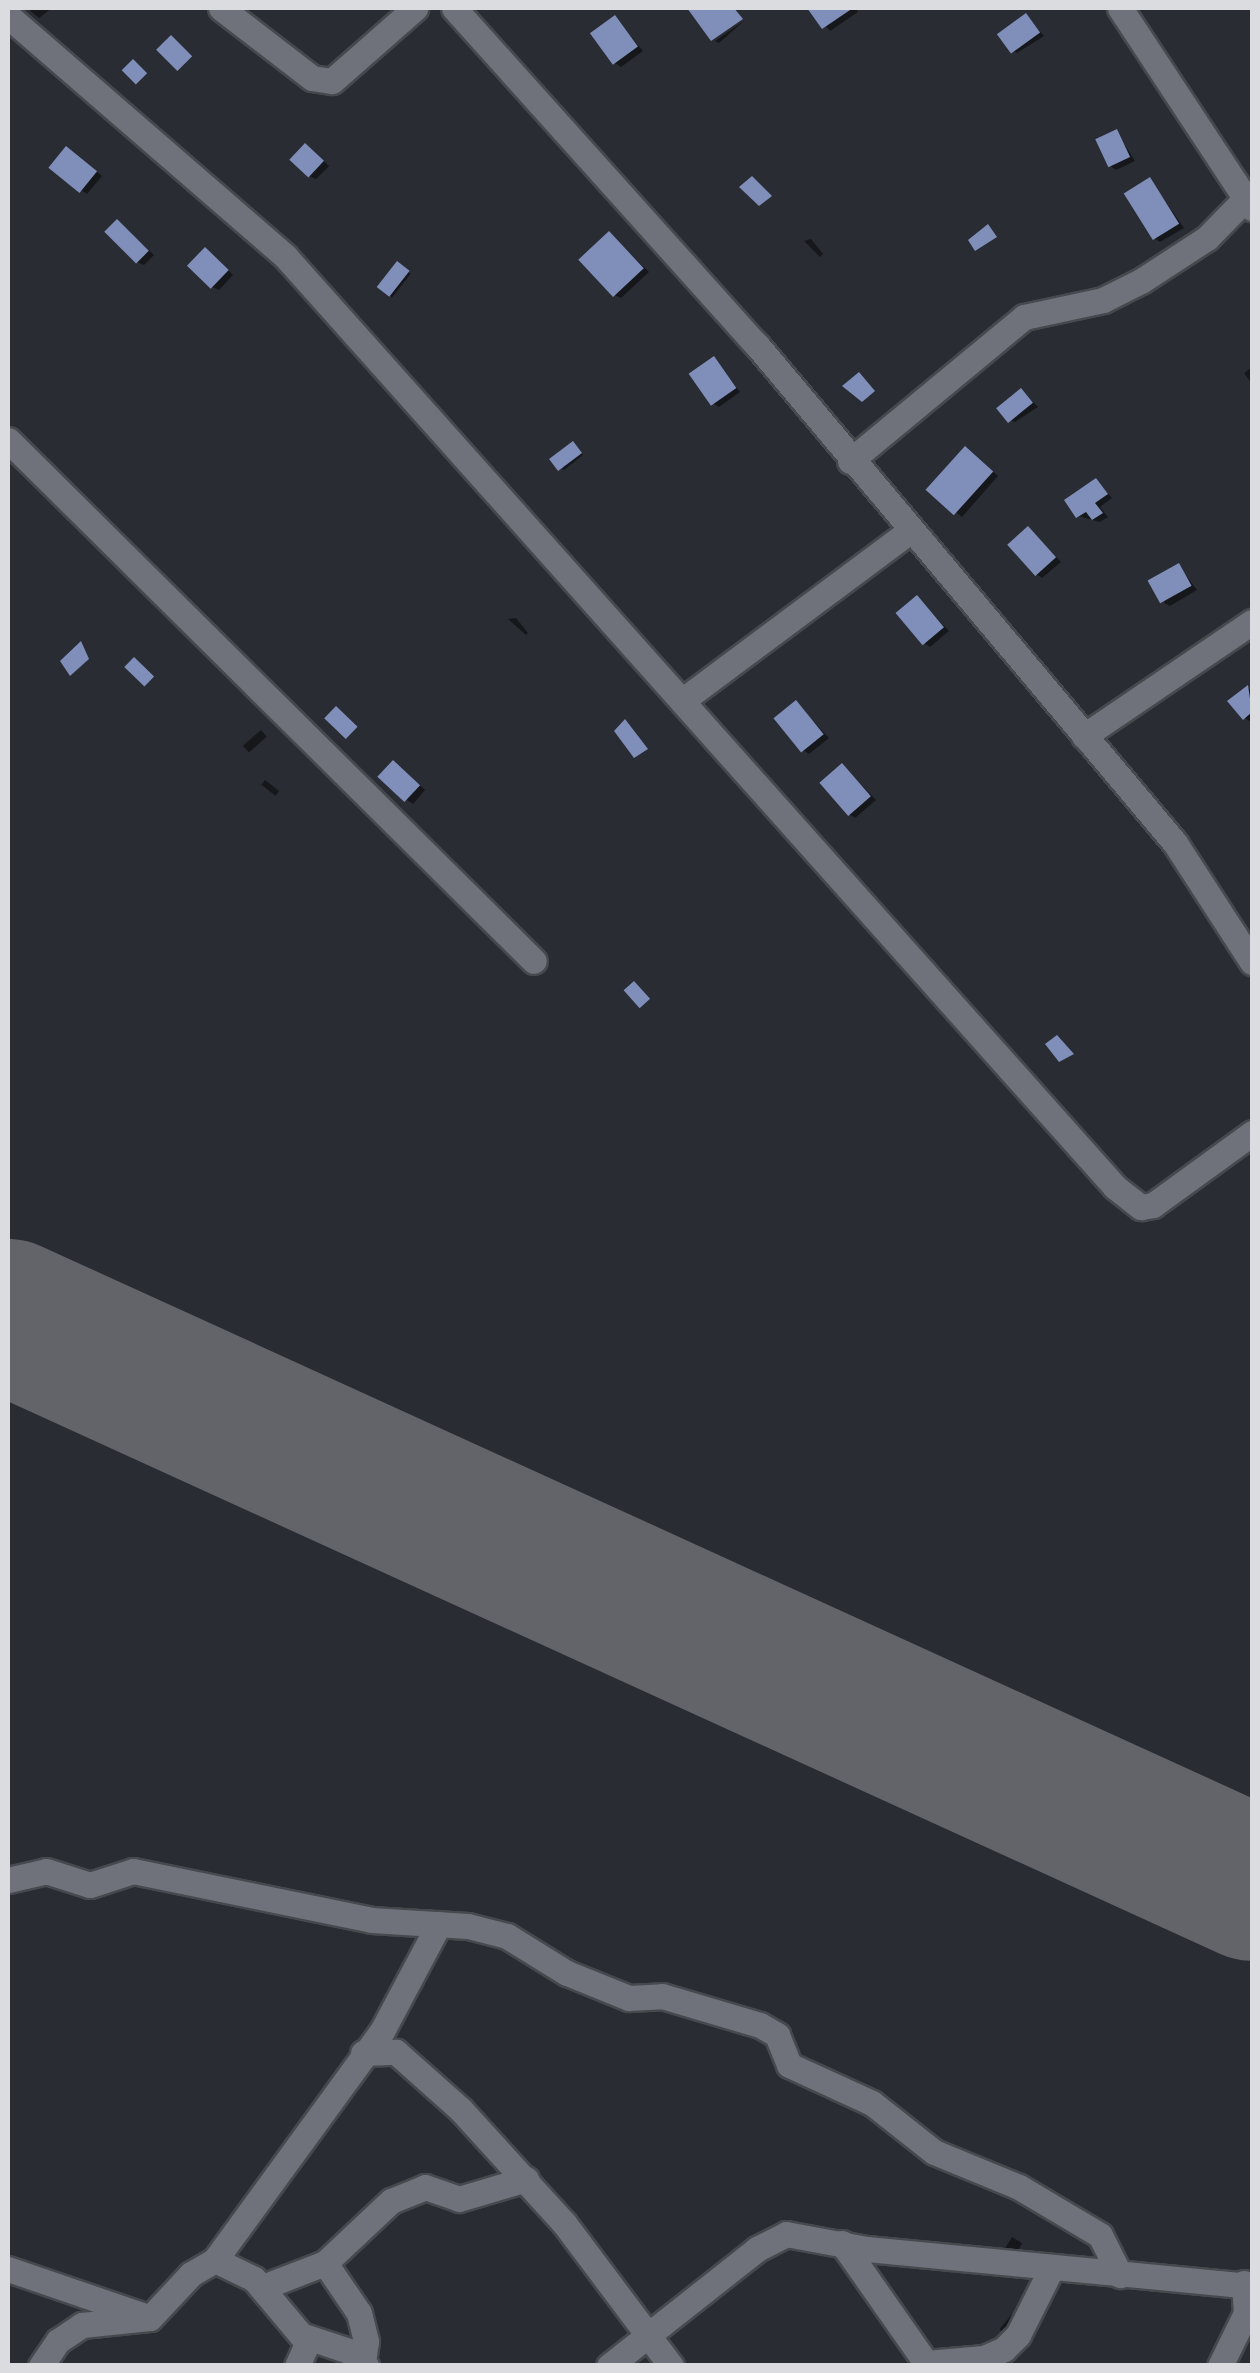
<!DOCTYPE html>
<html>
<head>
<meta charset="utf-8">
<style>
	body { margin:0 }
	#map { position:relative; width:1260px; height:2373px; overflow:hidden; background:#2a2c33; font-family:Rubik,sans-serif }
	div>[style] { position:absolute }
	.shadow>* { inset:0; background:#0007; transform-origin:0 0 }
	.runway>* { height:155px; margin:-77.5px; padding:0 77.5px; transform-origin:77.5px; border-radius:77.5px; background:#62646a }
	.building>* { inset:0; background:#7f8fba; transform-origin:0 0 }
	.roads { filter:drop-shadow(2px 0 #46494e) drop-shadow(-2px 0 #46494e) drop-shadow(0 2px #46494e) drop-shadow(0 -2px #46494e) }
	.street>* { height:25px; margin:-12.5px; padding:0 12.5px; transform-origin:12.5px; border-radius:12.5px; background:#6f727a }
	span { translate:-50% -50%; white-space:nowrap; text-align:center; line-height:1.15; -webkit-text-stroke:10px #2a2c33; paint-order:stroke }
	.frame { position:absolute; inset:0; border:10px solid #dadce0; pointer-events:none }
</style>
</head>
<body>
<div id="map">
	<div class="shadow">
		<i style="clip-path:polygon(27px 8px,52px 8px,39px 18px)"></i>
		<i style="clip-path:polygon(810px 8px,855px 8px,858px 12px,830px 31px)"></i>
		<i style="clip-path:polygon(1026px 16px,1044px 36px,1017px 53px,1010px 49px)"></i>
		<i style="clip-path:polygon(615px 18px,643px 51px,621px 67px,615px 63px)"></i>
		<i style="clip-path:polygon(745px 20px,719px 43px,715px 41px)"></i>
		<i style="clip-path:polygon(1117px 132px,1135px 161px,1116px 170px,1110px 166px)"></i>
		<i style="clip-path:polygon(312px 150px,329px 166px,316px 179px,309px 176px)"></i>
		<i style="clip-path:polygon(73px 153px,102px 176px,87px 194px,81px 190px)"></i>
		<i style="clip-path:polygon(1150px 180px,1184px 228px,1160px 242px,1154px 238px)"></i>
		<i style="clip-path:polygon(118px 222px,154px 255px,144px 265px,137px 262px)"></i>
		<i style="clip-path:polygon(610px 234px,649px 272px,621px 298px,614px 295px)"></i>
		<i style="clip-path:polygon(811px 239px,823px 254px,820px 257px,804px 241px)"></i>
		<i style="clip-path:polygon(212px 254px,233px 275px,219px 290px,212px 287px)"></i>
		<i style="left:398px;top:264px;width:16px;height:30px;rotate:38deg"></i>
		<i style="clip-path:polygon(714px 359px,740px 392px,719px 407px,713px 403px)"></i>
		<i style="clip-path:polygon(1252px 367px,1252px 384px,1244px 373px)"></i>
		<i style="clip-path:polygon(1021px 390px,1038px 407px,1015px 422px,1008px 419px)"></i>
		<i style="clip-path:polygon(575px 446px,583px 455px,564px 470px,562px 469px)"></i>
		<i style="clip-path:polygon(972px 453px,998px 476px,962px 517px,929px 490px)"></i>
		<i style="clip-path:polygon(1096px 481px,1112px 498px,1100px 507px,1108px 517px,1100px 522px,1078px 516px)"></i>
		<i style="clip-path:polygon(1029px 529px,1061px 562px,1042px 578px,1036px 574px)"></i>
		<i style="clip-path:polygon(1179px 566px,1197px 590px,1170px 606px,1164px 603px)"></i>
		<i style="clip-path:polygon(917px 598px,949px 631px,930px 647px,924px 643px)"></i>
		<i style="clip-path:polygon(516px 618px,528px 633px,526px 635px,508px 619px)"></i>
		<i style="clip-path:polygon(1248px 688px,1252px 691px,1251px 722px,1245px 718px)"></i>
		<i style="clip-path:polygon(796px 703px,829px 738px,809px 754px,803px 750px)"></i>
		<i style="left:261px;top:730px;width:9px;height:24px;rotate:49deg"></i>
		<i style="clip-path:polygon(843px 766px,876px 800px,855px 818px,849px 814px)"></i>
		<i style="clip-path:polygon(400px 767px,425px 790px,413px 804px,407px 800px)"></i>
		<i style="left:265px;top:780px;width:18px;height:6px;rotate:38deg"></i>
		<i style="left:1012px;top:2237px;width:12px;height:15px;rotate:31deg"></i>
		<i style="left:1012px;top:2314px;width:13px;height:20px;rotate:39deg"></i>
	</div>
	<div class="runway">
		<i style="left:8px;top:1316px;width:1367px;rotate:24.5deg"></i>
	</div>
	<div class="building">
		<i style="clip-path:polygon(687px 8px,734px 8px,743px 19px,711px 41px)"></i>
		<i style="clip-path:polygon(807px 8px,853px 8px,822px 29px)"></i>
		<i style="left:1026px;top:13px;width:24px;height:36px;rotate:54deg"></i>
		<i style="left:615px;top:15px;width:39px;height:31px;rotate:54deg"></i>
		<i style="left:171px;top:35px;width:30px;height:21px;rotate:45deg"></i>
		<i style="left:133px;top:59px;width:20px;height:16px;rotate:45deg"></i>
		<i style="left:1117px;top:129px;width:31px;height:24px;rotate:65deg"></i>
		<i style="left:305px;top:143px;width:26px;height:23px;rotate:43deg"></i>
		<i style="left:66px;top:146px;width:40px;height:28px;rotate:39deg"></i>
		<i style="clip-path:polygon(752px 176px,772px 196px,759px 206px,739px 187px)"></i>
		<i style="left:1150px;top:177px;width:55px;height:31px;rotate:58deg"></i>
		<i style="left:117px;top:219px;width:45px;height:18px;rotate:45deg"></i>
		<i style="clip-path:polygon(988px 224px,997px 237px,975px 251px,968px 240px)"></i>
		<i style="left:609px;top:231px;width:51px;height:42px;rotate:47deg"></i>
		<i style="left:205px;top:247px;width:33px;height:26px;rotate:44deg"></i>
		<i style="left:397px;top:261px;width:16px;height:33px;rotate:38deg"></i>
		<i style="left:714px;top:356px;width:39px;height:31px;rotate:55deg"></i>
		<i style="clip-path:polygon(859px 372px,875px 391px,862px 402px,842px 386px)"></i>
		<i style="left:1021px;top:388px;width:19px;height:32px;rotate:51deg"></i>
		<i style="left:573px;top:441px;width:15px;height:30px;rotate:53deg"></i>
		<i style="left:965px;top:446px;width:38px;height:59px;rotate:42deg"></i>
		<i style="clip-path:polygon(1096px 478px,1108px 494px,1095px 503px,1103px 513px,1092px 520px,1086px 512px,1076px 518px,1064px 500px)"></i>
		<i style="left:1028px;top:526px;width:42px;height:28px;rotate:48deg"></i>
		<i style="left:1179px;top:563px;width:26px;height:36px;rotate:61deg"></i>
		<i style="left:917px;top:595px;width:42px;height:28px;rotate:50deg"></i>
		<i style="clip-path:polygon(81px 641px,89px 659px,70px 676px,60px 661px)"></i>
		<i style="left:134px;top:657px;width:28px;height:14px;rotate:44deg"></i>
		<i style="clip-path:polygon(1248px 685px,1252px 712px,1243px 720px,1227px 701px)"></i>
		<i style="left:796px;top:700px;width:44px;height:29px;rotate:51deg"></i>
		<i style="left:336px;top:706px;width:30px;height:17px;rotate:44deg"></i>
		<i style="clip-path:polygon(625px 719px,648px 749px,634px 758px,614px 731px)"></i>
		<i style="left:393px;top:760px;width:37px;height:23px;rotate:43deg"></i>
		<i style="left:842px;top:763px;width:44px;height:30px;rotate:49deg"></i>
		<i style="left:634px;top:981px;width:24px;height:14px;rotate:48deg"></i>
		<i style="clip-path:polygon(1057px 1035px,1074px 1054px,1059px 1062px,1045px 1044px)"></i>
	</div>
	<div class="roads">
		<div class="street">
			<i style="left:221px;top:8px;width:115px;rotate:37.6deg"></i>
			<i style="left:312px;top:78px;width:20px;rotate:9deg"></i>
			<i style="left:332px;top:81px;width:111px;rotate:-41.3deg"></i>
			<i style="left:454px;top:8px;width:452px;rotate:48.1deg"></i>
			<i style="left:756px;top:344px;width:652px;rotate:49.98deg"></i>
			<i style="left:1175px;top:843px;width:142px;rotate:57.1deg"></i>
			<i style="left:1120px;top:8px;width:240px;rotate:56.6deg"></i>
			<i style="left:8px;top:16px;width:367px;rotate:40.9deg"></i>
			<i style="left:285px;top:256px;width:1247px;rotate:48.28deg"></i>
			<i style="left:1115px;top:1187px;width:33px;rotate:38deg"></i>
			<i style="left:1141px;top:1207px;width:12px;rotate:-9deg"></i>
			<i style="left:1153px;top:1205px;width:122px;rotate:-36deg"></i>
			<i style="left:8px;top:440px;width:740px;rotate:44.73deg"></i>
			<i style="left:850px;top:461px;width:226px;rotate:-39.6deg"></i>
			<i style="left:1024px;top:317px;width:81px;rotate:-12.1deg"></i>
			<i style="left:1103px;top:300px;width:42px;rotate:-26.6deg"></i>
			<i style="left:1141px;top:281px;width:79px;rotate:-33.1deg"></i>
			<i style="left:1207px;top:238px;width:56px;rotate:-45.7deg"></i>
			<i style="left:683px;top:700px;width:283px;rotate:-36.7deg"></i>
			<i style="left:1084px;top:736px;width:203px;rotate:-34.2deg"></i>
			<i style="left:8px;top:1880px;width:39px;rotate:-13deg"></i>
			<i style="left:46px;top:1871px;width:46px;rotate:17.7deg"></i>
			<i style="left:90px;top:1885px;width:45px;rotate:-18deg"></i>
			<i style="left:133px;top:1871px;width:243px;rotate:11.6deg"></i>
			<i style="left:371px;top:1920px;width:97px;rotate:3.5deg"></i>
			<i style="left:468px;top:1926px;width:40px;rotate:14.4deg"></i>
			<i style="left:507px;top:1936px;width:70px;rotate:31.7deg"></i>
			<i style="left:567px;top:1973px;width:67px;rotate:22deg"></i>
			<i style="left:629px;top:1998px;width:33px;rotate:-3deg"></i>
			<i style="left:662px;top:1996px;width:102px;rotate:16.5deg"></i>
			<i style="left:760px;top:2025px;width:20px;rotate:30deg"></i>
			<i style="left:777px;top:2035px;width:32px;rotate:68deg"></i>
			<i style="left:789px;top:2065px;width:91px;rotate:24.6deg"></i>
			<i style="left:872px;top:2103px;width:79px;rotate:38.3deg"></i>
			<i style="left:934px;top:2152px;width:92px;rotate:22.4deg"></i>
			<i style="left:1019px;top:2187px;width:94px;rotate:30.7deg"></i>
			<i style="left:1100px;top:2235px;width:45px;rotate:63.4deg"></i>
			<i style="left:363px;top:2053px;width:33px;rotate:-2deg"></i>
			<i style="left:396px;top:2052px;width:87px;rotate:41.7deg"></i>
			<i style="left:461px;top:2110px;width:153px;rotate:47.7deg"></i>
			<i style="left:564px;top:2223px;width:179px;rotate:53.2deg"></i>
			<i style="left:842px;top:2243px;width:146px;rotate:55deg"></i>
			<i style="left:926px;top:2363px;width:58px;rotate:-4.9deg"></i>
			<i style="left:984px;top:2358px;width:22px;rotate:-24deg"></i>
			<i style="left:1004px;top:2349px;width:20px;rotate:-45deg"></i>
			<i style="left:1018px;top:2335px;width:74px;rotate:-63.4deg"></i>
			<i style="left:215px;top:2260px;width:43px;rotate:26deg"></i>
			<i style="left:254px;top:2279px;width:73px;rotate:50deg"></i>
			<i style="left:301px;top:2335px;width:51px;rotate:18.4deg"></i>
			<i style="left:349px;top:2351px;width:23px;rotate:41deg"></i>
			<i style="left:325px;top:2263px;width:60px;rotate:55.8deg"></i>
			<i style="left:359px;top:2313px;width:29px;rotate:76deg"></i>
			<i style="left:366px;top:2341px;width:21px;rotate:98deg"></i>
			<i style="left:8px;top:2269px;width:145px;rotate:18.9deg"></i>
			<i style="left:263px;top:2287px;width:66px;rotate:-21.2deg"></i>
			<i style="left:325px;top:2263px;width:91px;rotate:-43.2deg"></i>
			<i style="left:391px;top:2201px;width:37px;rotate:-22deg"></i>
			<i style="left:425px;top:2187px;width:36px;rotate:19deg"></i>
			<i style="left:459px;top:2199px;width:70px;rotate:-16.6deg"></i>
			<i style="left:41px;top:2366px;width:30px;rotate:-56deg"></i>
			<i style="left:58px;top:2341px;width:29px;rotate:-34deg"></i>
			<i style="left:82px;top:2325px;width:68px;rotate:-5.9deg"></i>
			<i style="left:150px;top:2318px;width:60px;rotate:-47deg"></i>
			<i style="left:191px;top:2274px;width:28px;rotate:-30deg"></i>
			<i style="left:215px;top:2260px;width:283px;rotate:-53.9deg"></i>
			<i style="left:382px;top:2031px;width:121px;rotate:-62deg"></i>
			<i style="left:297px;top:2366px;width:30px;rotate:-66deg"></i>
			<i style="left:609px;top:2366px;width:189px;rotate:-38.3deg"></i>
			<i style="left:757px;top:2249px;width:33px;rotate:-27deg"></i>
			<i style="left:786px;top:2234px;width:82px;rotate:10.5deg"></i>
			<i style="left:867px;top:2249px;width:387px;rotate:5.5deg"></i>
			<i style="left:1220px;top:2366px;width:59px;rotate:-63.9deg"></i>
			<i style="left:1246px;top:2313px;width:30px;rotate:-94deg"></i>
		</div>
	</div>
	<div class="frame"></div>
</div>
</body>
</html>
